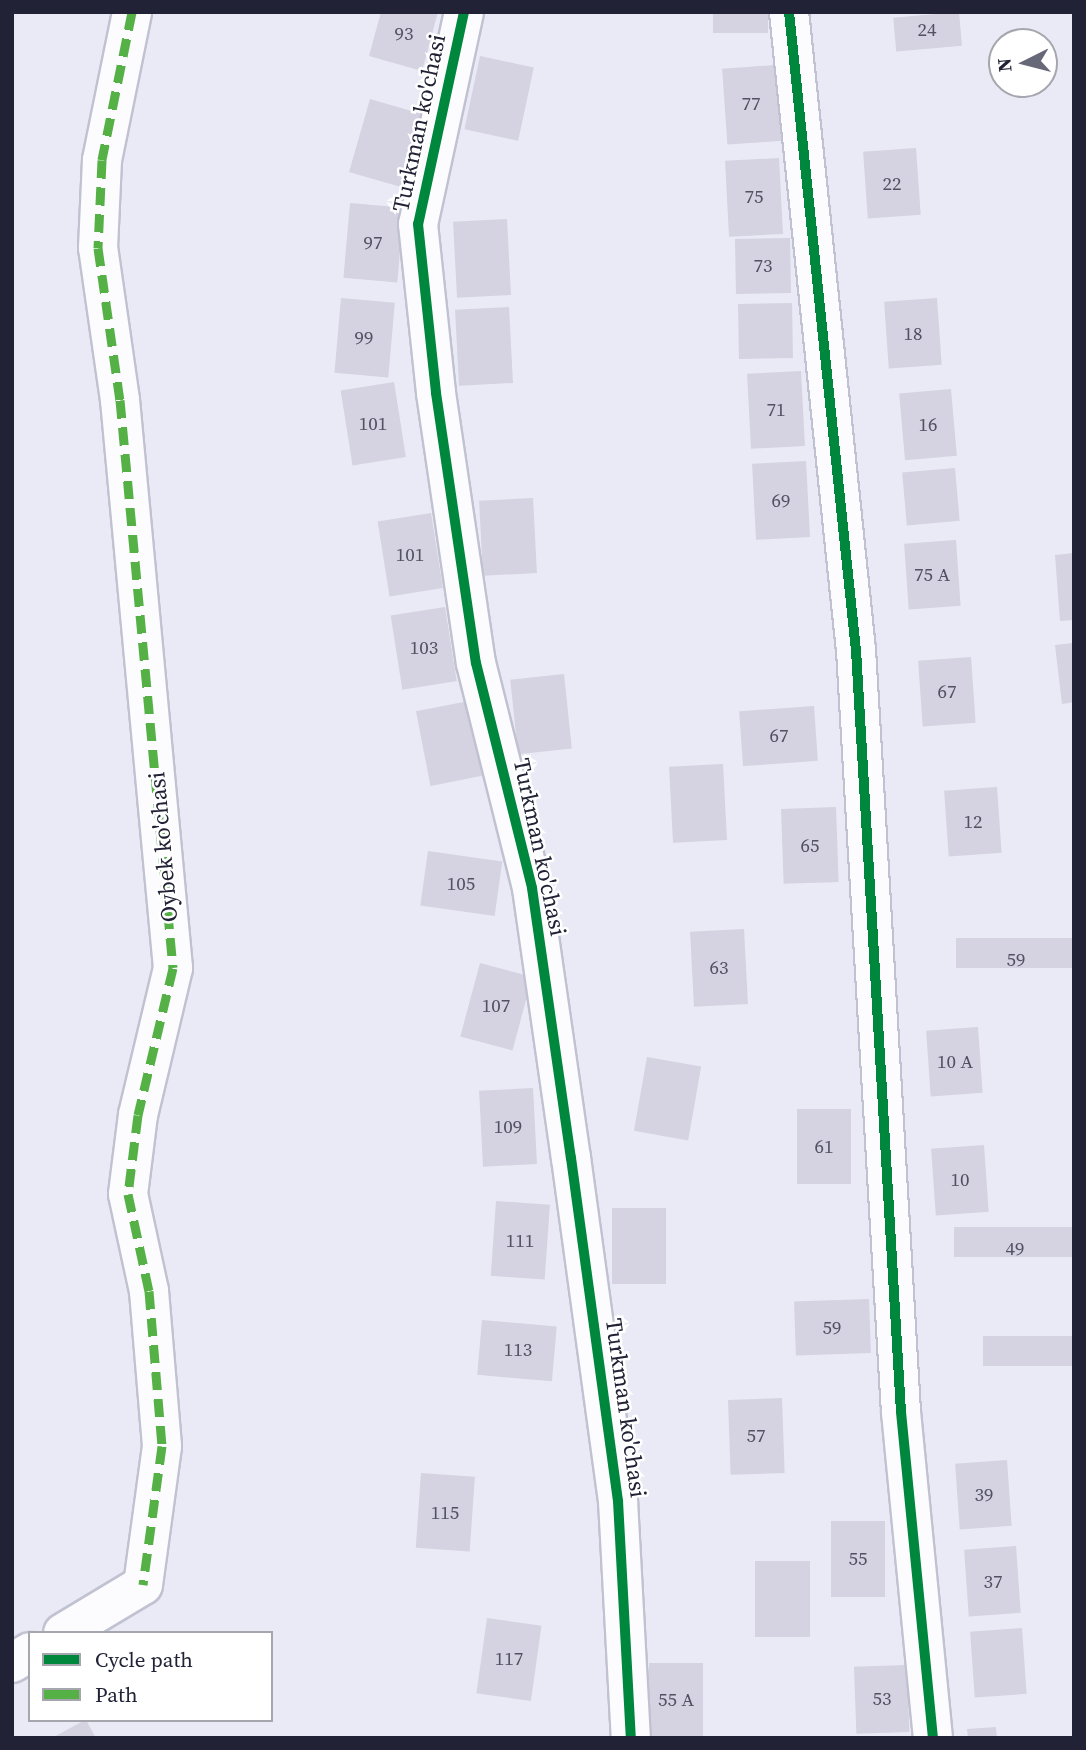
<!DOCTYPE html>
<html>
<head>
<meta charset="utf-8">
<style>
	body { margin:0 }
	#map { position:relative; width:1086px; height:1750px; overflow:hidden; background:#e9eaf5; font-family:"Source Serif 4",serif }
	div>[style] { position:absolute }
	.building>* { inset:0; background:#d5d2e1; transform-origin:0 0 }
	.roads { filter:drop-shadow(2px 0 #c1c2d1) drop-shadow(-2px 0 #c1c2d1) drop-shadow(0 2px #c1c2d1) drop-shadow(0 -2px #c1c2d1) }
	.minor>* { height:38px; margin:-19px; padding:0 19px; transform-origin:19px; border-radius:19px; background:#fcfcfe }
	.quiet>* { height:9px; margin-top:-4.5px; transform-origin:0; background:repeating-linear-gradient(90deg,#55b146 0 18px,transparent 0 27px) }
	.cycleway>* { height:10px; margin:-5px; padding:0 5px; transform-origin:5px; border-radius:5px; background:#00873e }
	span { translate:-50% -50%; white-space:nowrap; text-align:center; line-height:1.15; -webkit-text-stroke:5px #fff; paint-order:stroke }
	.number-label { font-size:19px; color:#515163 }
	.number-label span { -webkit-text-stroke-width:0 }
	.street-label { font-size:23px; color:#212235 }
	.frame { position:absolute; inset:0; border:14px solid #212235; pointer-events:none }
	.legend { position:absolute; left:28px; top:1631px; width:245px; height:91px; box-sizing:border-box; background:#fff; border:2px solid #a6a7ae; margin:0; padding:9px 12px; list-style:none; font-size:21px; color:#212235 }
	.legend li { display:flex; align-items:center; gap:14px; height:35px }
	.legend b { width:35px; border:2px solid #a6a7ae }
	.north { position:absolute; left:988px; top:28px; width:70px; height:70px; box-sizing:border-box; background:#fff; border:2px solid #a6a7ae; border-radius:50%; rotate:264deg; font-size:19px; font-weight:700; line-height:28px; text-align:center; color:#212235 }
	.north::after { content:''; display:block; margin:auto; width:24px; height:32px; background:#676878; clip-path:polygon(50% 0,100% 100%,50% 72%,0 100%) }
</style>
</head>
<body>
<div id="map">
	<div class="building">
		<i style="clip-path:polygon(381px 12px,438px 12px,422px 71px,369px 56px)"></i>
		<i style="left:713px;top:12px;width:55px;height:21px"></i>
		<i style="left:959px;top:12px;width:34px;height:66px;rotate:85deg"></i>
		<i style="left:480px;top:56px;width:55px;height:75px;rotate:12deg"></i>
		<i style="left:776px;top:65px;width:76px;height:54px;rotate:86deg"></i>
		<i style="left:370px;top:99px;width:54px;height:76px;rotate:16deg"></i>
		<i style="left:916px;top:148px;width:67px;height:53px;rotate:86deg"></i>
		<i style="left:779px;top:158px;width:76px;height:54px;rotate:87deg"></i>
		<i style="left:350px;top:203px;width:54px;height:75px;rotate:5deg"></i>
		<i style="left:507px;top:219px;width:76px;height:54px;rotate:87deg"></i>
		<i style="left:790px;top:238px;width:55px;height:55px;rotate:89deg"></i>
		<i style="left:341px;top:298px;width:54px;height:75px;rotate:5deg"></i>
		<i style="left:937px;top:298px;width:67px;height:53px;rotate:86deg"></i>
		<i style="left:792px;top:303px;width:55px;height:54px;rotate:89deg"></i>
		<i style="left:509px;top:307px;width:76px;height:54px;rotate:87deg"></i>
		<i style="left:801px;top:371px;width:75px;height:54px;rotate:87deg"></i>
		<i style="left:394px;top:382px;width:76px;height:54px;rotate:81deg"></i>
		<i style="left:951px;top:389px;width:67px;height:52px;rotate:85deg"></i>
		<i style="left:806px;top:461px;width:76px;height:54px;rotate:87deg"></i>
		<i style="left:955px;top:468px;width:53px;height:53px;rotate:85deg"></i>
		<i style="left:533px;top:498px;width:75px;height:54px;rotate:87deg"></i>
		<i style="left:431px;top:513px;width:76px;height:54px;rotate:81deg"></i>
		<i style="left:956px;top:540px;width:66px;height:52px;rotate:86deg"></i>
		<i style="clip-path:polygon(1074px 553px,1074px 620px,1060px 621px,1055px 555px)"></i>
		<i style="left:445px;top:607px;width:75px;height:55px;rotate:81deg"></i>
		<i style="clip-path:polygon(1074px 643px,1074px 702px,1062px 704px,1055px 645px)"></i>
		<i style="left:971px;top:657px;width:66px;height:53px;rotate:86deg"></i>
		<i style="left:564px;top:674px;width:75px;height:54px;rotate:84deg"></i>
		<i style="left:469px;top:701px;width:76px;height:54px;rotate:79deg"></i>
		<i style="left:814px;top:706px;width:55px;height:75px;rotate:86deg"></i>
		<i style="left:723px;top:764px;width:76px;height:54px;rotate:87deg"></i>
		<i style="left:997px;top:787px;width:66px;height:53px;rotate:86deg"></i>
		<i style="left:836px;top:807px;width:75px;height:55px;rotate:88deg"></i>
		<i style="left:428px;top:851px;width:75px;height:55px;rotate:8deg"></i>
		<i style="left:744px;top:929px;width:75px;height:54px;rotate:87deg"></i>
		<i style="left:1074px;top:938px;width:30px;height:118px;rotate:90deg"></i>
		<i style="left:480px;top:963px;width:54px;height:76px;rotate:15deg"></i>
		<i style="left:978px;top:1027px;width:66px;height:52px;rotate:86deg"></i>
		<i style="left:647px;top:1057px;width:55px;height:75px;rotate:10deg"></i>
		<i style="left:533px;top:1088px;width:76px;height:54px;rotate:87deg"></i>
		<i style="left:797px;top:1109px;width:54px;height:75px"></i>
		<i style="left:984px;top:1145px;width:67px;height:53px;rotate:86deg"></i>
		<i style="left:496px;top:1201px;width:54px;height:75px;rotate:4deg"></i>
		<i style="left:612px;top:1208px;width:54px;height:76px"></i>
		<i style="left:1074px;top:1227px;width:30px;height:120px;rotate:90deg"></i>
		<i style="left:869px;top:1299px;width:54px;height:75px;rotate:88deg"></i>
		<i style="left:482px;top:1320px;width:75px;height:55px;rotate:5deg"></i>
		<i style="left:1074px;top:1336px;width:30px;height:91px;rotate:90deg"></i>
		<i style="left:782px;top:1398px;width:75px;height:54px;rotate:88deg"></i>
		<i style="left:1007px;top:1460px;width:66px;height:52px;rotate:86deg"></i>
		<i style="left:421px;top:1473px;width:54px;height:75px;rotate:4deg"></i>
		<i style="left:831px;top:1521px;width:54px;height:76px"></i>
		<i style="left:1016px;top:1546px;width:67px;height:52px;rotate:86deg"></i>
		<i style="left:755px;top:1561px;width:55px;height:76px"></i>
		<i style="left:487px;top:1618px;width:55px;height:76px;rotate:8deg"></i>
		<i style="left:1022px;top:1628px;width:66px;height:52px;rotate:86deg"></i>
		<i style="left:649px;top:1663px;width:54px;height:75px"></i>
		<i style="left:907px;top:1665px;width:67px;height:53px;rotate:88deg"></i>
		<i style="clip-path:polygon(86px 1720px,96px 1738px,52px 1738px,85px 1720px)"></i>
		<i style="clip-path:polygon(996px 1727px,997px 1738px,968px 1738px,967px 1729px)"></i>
	</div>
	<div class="roads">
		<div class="minor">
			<i style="left:464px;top:12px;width:217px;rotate:102.2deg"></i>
			<i style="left:418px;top:224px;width:170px;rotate:83.9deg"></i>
			<i style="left:436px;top:393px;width:273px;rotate:81.6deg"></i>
			<i style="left:476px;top:663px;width:232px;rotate:76deg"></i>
			<i style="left:532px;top:888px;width:273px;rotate:81.8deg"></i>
			<i style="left:571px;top:1158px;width:346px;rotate:82.2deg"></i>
			<i style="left:618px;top:1501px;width:237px;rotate:86.9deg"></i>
			<i style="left:789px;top:12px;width:642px;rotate:84.01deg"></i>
			<i style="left:856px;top:650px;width:763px;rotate:86.62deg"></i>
			<i style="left:901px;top:1412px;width:328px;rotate:84.4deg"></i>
			<i style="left:63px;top:1633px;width:93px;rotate:-31deg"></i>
			<i style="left:143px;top:1585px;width:140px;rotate:-82.2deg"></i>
			<i style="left:162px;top:1446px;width:156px;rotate:-94.8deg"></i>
			<i style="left:149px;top:1291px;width:99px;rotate:-102.2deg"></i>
			<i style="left:128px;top:1194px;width:80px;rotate:-82.8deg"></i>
			<i style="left:138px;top:1115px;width:151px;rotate:-76.6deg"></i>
			<i style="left:173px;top:968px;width:570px;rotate:-95.33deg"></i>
			<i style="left:120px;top:400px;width:154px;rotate:-98.2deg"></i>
			<i style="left:98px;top:248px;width:88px;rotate:-87.4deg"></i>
			<i style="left:102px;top:160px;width:151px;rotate:-78.5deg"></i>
			<i style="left:12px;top:1663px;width:21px;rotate:-31deg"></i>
		</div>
	</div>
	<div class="quiet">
		<i style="left:132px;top:12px;width:151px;rotate:101.5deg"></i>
		<i style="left:102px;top:160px;width:88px;rotate:92.6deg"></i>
		<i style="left:98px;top:248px;width:154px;rotate:81.8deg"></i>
		<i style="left:120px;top:400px;width:570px;rotate:84.67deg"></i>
		<i style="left:173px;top:968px;width:151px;rotate:103.4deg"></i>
		<i style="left:138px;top:1115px;width:80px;rotate:97.2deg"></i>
		<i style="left:128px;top:1194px;width:99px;rotate:77.8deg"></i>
		<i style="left:149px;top:1291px;width:156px;rotate:85.2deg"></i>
		<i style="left:162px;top:1446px;width:140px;rotate:97.8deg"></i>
	</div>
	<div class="cycleway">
		<i style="left:464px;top:12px;width:217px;rotate:102.2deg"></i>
		<i style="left:418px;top:224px;width:170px;rotate:83.9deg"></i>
		<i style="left:436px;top:393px;width:273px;rotate:81.6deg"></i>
		<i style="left:476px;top:663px;width:232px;rotate:76deg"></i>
		<i style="left:532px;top:888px;width:273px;rotate:81.8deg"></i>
		<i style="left:571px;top:1158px;width:346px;rotate:82.2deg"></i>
		<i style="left:618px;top:1501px;width:237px;rotate:86.9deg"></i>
		<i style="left:789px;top:12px;width:642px;rotate:84.01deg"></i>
		<i style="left:856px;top:650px;width:763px;rotate:86.62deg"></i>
		<i style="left:901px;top:1412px;width:328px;rotate:84.4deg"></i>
	</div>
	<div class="number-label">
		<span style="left:927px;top:30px">24</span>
		<span style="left:404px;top:34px">93</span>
		<span style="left:751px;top:104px">77</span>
		<span style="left:892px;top:184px">22</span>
		<span style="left:754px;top:197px">75</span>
		<span style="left:373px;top:243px">97</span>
		<span style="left:763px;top:266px">73</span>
		<span style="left:913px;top:334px">18</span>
		<span style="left:364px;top:338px">99</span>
		<span style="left:776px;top:410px">71</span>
		<span style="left:373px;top:424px">101</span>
		<span style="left:928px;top:425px">16</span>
		<span style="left:781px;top:501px">69</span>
		<span style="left:410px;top:555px">101</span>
		<span style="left:932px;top:575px">75 А</span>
		<span style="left:424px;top:648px">103</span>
		<span style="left:947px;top:692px">67</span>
		<span style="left:779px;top:736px">67</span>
		<span style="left:973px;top:822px">12</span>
		<span style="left:810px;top:846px">65</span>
		<span style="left:461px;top:884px">105</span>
		<span style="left:1016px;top:960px">59</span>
		<span style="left:719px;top:968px">63</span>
		<span style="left:496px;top:1006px">107</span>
		<span style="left:955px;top:1062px">10 А</span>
		<span style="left:508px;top:1127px">109</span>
		<span style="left:824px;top:1147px">61</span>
		<span style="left:960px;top:1180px">10</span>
		<span style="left:520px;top:1241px">111</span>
		<span style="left:1015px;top:1249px">49</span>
		<span style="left:832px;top:1328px">59</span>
		<span style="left:518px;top:1350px">113</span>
		<span style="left:756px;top:1436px">57</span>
		<span style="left:984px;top:1495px">39</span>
		<span style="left:445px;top:1513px">115</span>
		<span style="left:858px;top:1559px">55</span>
		<span style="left:993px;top:1582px">37</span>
		<span style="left:509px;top:1659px">117</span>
		<span style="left:882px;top:1699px">53</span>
		<span style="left:676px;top:1700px">55 А</span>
	</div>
	<div class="street-label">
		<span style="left:419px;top:123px;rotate:-78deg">Turkman ko'chasi</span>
		<span style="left:163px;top:847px;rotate:-95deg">Oybek ko'chasi</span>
		<span style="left:540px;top:847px;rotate:78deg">Turkman ko'chasi</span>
		<span style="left:626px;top:1408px;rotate:82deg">Turkman ko'chasi</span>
	</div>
	<div class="frame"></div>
	<ul class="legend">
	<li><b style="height:9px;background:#00873e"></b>Cycle path</li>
	<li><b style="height:9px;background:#55b146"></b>Path</li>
	</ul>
	<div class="north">N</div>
</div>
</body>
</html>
